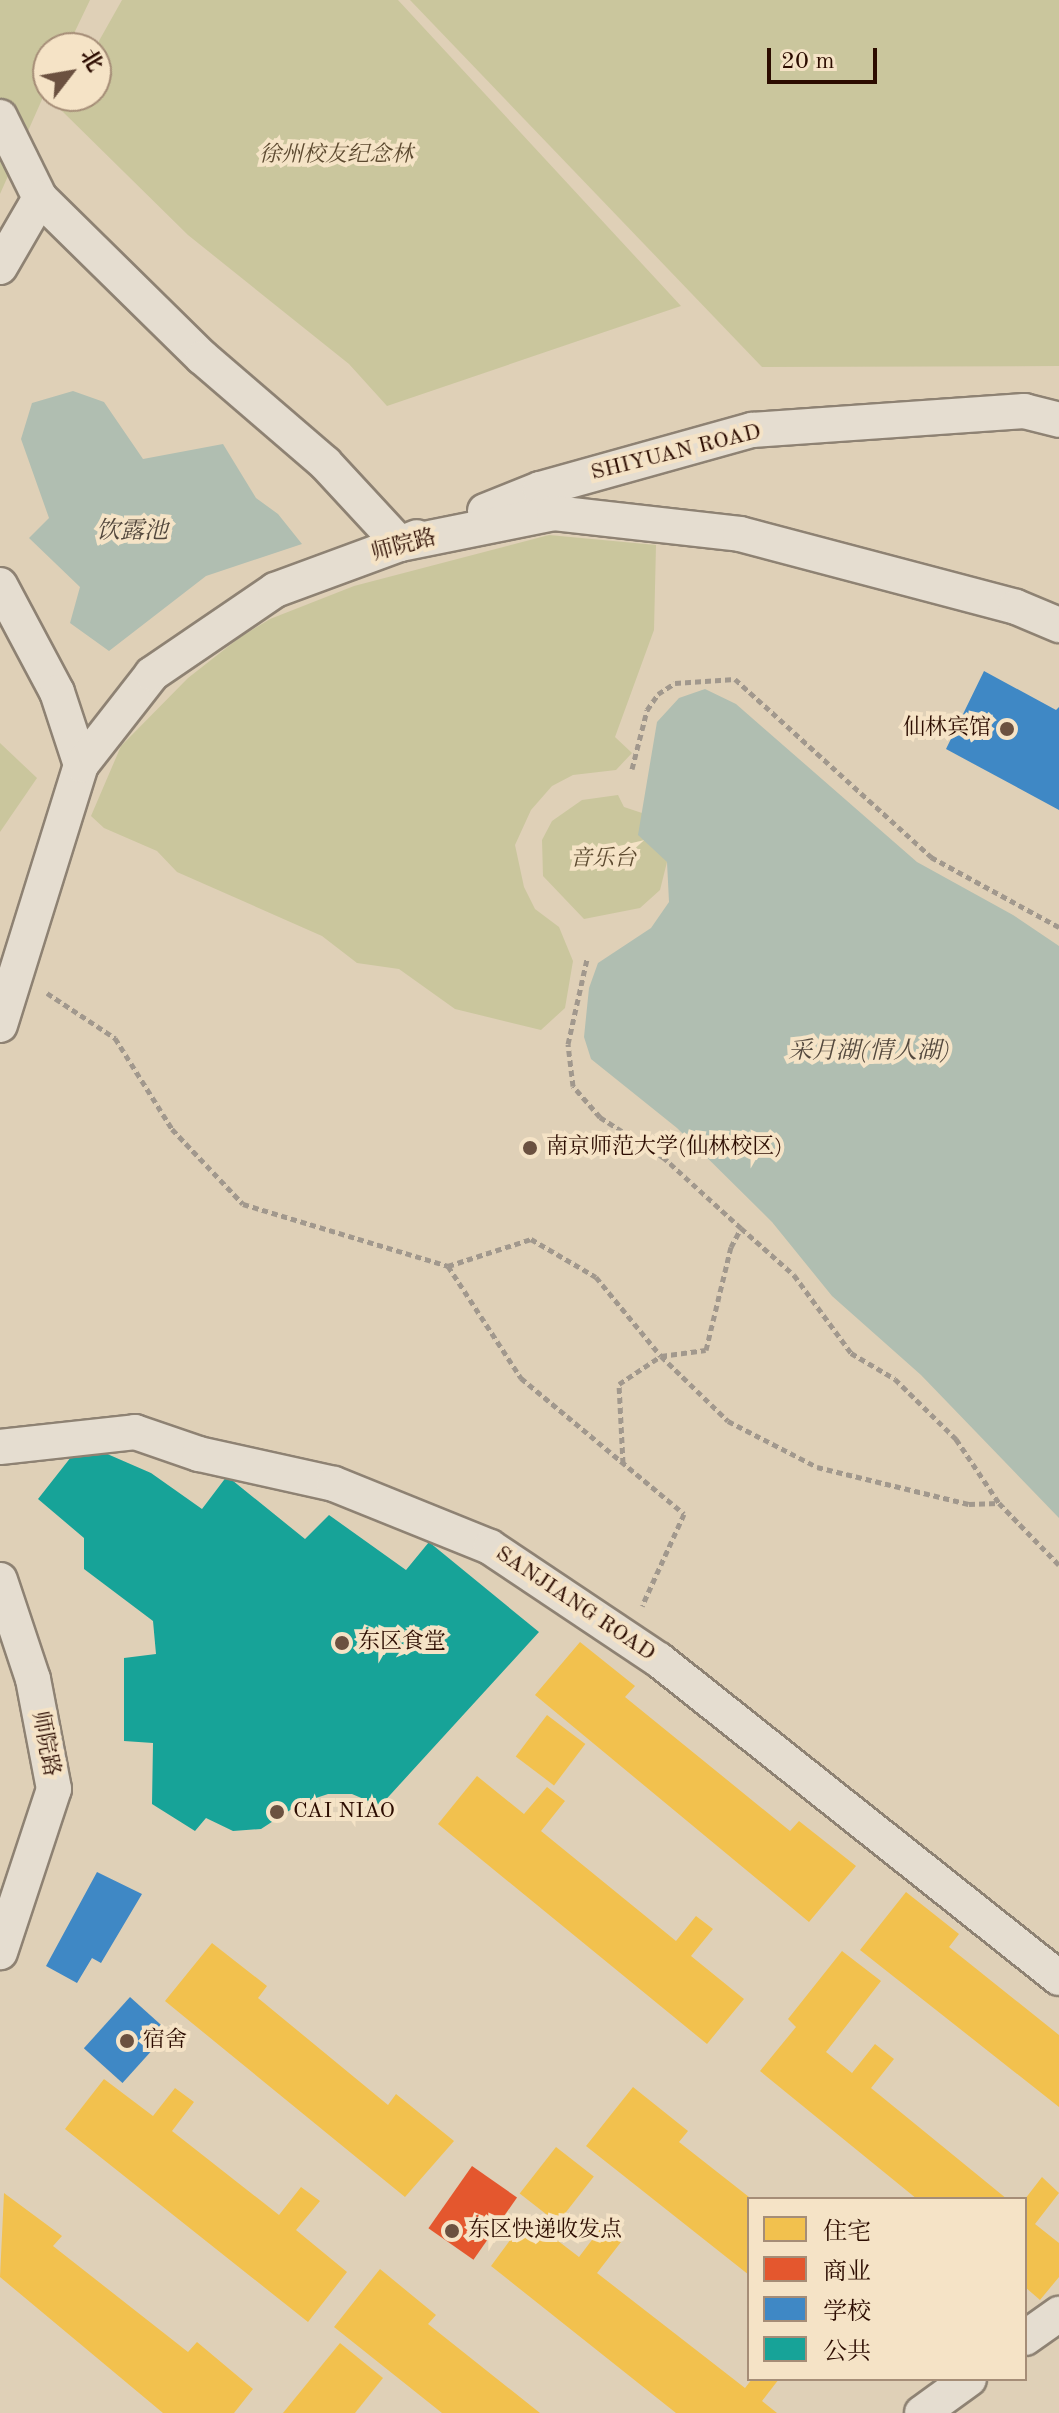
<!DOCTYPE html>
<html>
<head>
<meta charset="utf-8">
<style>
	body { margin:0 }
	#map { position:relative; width:1059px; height:2413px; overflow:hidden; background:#dfd0b7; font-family:"Old Standard TT","Noto Serif SC",serif }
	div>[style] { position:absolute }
	.green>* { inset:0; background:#cac69d }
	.water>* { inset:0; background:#b0beb1 }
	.homes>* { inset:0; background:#f2c14e; transform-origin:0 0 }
	.shops>* { inset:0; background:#e4572e; transform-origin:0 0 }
	.schools>* { inset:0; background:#3f88c5; transform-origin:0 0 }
	.public>* { inset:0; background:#17a398 }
	.path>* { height:5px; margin-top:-2.5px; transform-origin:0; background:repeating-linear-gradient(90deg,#a1988d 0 6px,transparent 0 10px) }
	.roads { filter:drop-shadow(2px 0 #8e8273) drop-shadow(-2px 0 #8e8273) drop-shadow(0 2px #8e8273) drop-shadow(0 -2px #8e8273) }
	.minor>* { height:34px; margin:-17px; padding:0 17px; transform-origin:17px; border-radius:17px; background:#e5ddd0 }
	.dots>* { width:22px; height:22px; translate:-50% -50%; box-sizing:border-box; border:4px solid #f5e3c6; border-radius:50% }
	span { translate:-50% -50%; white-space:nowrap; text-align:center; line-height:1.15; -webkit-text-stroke:8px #f5e3c6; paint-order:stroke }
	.park-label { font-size:22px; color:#5d4a30; font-style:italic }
	.street-label { font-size:22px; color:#2c0c00 }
	.poi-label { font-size:22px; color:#2c0c00 }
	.right { translate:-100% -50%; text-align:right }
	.left { translate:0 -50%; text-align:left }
	.water-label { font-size:24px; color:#53483d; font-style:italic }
	.legend { position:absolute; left:747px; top:2197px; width:280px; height:184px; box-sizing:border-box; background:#f5e3c6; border:2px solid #a58d77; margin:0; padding:10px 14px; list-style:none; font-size:24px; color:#2c0c00 }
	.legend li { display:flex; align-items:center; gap:16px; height:40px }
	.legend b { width:40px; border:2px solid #a58d77 }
	.north { position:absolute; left:32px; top:32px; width:80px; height:80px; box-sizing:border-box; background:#f5e3c6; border:2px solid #a58d77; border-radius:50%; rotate:59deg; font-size:22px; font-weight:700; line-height:32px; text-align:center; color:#2c0c00 }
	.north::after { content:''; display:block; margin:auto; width:28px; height:36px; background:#6b5140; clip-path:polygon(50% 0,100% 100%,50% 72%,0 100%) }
	.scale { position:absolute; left:767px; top:48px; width:110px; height:36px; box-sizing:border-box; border:4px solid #2c0c00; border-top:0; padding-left:10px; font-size:24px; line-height:28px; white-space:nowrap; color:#2c0c00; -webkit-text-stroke:6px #f5e3c6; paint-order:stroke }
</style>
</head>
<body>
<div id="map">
	<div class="green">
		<i style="clip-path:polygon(0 0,90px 0,67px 48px,48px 48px,48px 86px,0 194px)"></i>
		<i style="clip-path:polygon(122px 0,398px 0,681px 306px,387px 406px,349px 364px,188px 235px,61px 110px,69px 96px,96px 96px,95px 48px)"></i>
		<i style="clip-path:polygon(410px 0,1059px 0,1059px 366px,762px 367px)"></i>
		<i style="clip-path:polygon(549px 535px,656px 545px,654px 630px,615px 737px,632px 753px,616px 770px,573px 775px,552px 786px,531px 810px,515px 845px,524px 887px,535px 909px,559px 927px,573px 961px,565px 1008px,541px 1030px,455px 1009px,399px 969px,357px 963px,322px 936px,177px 872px,157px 851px,104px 828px,91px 816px,121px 746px,188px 678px,239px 638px,270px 619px,354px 586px)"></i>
		<i style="clip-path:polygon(0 743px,37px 778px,0 832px)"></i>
		<i style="clip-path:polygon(618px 795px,624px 807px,642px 813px,653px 825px,667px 862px,660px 890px,640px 908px,584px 919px,543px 876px,542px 840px,552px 821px,582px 800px)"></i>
	</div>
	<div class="water">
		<i style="clip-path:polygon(73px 391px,104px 402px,143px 459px,223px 444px,256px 498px,278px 514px,302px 544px,206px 576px,109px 651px,70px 623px,80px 587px,29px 538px,49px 518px,21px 439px,32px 403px)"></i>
		<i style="clip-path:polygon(705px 689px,736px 704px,917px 862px,1013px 915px,1059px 946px,1059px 1518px,921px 1375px,832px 1296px,772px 1222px,677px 1128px,591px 1059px,584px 1037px,589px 988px,598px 963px,651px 928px,669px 902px,667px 862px,638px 835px,657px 722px,679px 698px)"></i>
	</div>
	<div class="homes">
		<i style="clip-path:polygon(580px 1642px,635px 1686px,625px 1697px,790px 1831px,799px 1821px,856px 1866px,809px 1922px,535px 1695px)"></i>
		<i style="left:547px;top:1715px;width:48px;height:52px;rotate:37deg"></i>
		<i style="clip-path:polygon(477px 1776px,524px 1814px,547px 1787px,565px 1801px,541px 1831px,676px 1941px,696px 1916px,713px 1929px,691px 1956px,744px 1999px,707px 2044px,438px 1824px)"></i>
		<i style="clip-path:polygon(906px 1892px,959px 1934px,949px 1947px,1059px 2035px,1059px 2107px,860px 1950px)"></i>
		<i style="clip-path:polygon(212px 1943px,267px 1986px,258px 1998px,388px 2105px,396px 2094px,454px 2141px,405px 2197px,165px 2001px)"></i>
		<i style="clip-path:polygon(842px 1951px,881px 1981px,826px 2052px,852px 2073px,875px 2044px,894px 2059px,871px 2088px,1007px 2199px,917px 2199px,760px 2071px,796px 2027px,788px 2019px)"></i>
		<i style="clip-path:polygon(104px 2079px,153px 2116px,175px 2088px,194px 2102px,172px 2131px,279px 2215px,301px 2187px,320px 2201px,296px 2230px,347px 2272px,308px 2322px,65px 2129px)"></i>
		<i style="clip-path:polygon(633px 2087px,688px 2131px,679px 2142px,749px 2197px,749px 2275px,586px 2146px)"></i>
		<i style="left:556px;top:2147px;width:48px;height:59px;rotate:38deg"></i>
		<i style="clip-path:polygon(1042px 2177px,1059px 2193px,1035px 2224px,1059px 2243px,1059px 2277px,1040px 2300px,1025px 2287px,1025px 2199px)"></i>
		<i style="clip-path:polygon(4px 2193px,62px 2236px,53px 2246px,188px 2352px,197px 2342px,253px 2389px,234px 2413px,163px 2413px,0 2277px)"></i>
		<i style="clip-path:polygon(527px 2217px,579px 2257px,601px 2228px,621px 2242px,597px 2273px,745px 2388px,752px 2379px,779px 2379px,762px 2401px,777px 2413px,676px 2413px,491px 2266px)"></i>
		<i style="clip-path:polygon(380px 2269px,436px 2315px,428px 2324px,540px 2413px,442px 2413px,334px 2327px)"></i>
		<i style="clip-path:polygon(340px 2343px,383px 2378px,355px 2413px,283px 2413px)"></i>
	</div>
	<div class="shops">
		<i style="left:472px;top:2166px;width:55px;height:76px;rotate:35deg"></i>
	</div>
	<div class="schools">
		<i style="clip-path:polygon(984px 671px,1056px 710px,1059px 707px,1059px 810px,946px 749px)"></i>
		<i style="clip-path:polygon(97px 1872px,142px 1894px,101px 1963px,92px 1958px,77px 1983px,46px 1966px)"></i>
		<i style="left:130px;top:1997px;width:52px;height:69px;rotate:42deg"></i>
	</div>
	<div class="public">
		<i style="clip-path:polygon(82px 1443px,151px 1473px,202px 1509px,227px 1476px,305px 1539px,329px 1515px,406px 1570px,429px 1542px,539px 1632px,380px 1806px,352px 1794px,328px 1794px,301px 1803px,261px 1829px,233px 1831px,206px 1818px,195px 1831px,152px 1804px,153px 1743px,124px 1741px,124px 1658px,156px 1654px,153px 1621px,84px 1569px,84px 1538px,38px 1499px)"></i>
	</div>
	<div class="path">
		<i style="left:632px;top:769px;width:61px;rotate:-75.7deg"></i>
		<i style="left:647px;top:710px;width:19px;rotate:-55deg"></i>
		<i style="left:658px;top:694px;width:20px;rotate:-33deg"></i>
		<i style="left:675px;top:683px;width:60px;rotate:-3.8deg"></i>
		<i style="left:735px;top:679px;width:265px;rotate:42.2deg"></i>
		<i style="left:931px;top:857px;width:146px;rotate:28.7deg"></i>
		<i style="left:47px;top:993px;width:82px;rotate:33.5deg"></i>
		<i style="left:115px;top:1038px;width:107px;rotate:57.9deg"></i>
		<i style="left:172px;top:1129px;width:103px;rotate:46.6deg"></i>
		<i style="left:243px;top:1204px;width:214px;rotate:16.8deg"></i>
		<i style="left:448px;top:1266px;width:87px;rotate:-18deg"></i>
		<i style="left:531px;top:1239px;width:75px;rotate:30.3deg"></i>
		<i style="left:596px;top:1277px;width:102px;rotate:50.6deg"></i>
		<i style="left:661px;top:1356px;width:45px;rotate:-7.6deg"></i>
		<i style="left:706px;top:1350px;width:106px;rotate:-76.4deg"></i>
		<i style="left:731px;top:1247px;width:21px;rotate:-62deg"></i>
		<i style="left:741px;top:1228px;width:104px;rotate:-137.7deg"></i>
		<i style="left:664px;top:1158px;width:76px;rotate:-147.4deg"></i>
		<i style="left:600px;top:1117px;width:41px;rotate:-131.1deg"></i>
		<i style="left:573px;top:1086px;width:42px;rotate:-96.8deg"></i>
		<i style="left:568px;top:1044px;width:87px;rotate:-77.4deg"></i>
		<i style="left:741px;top:1228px;width:71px;rotate:41.6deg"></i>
		<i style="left:794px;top:1275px;width:97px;rotate:53.8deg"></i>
		<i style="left:851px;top:1353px;width:51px;rotate:30.6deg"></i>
		<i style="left:895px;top:1379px;width:86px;rotate:44.5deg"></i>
		<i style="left:956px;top:1439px;width:77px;rotate:56.1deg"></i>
		<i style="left:999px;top:1503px;width:86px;rotate:45.9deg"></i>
		<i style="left:448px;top:1266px;width:134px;rotate:56.9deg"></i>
		<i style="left:521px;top:1378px;width:212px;rotate:39.8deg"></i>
		<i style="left:684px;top:1514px;width:101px;rotate:114.5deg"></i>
		<i style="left:623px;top:1463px;width:79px;rotate:-92.9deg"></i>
		<i style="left:619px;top:1384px;width:50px;rotate:-33.7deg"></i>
		<i style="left:661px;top:1356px;width:93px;rotate:44.1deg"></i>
		<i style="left:728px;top:1421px;width:100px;rotate:27.3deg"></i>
		<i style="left:817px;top:1467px;width:156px;rotate:13.7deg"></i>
		<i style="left:969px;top:1504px;width:30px;rotate:-2deg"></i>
	</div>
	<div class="roads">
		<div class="minor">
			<i style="left:0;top:117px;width:90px;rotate:63.7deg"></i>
			<i style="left:40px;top:198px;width:228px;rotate:44.5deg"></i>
			<i style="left:203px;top:358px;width:161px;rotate:40.7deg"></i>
			<i style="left:325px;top:463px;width:110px;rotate:47.2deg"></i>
			<i style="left:400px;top:544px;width:18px;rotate:-22deg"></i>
			<i style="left:0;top:267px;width:80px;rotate:-59.9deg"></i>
			<i style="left:485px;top:511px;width:59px;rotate:-21.8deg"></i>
			<i style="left:540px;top:489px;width:220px;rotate:-15.6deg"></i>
			<i style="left:752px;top:430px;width:273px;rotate:-4deg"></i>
			<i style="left:1024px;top:411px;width:36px;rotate:14deg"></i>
			<i style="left:0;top:585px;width:121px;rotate:62deg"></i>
			<i style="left:57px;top:692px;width:77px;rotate:71.8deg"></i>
			<i style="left:0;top:1025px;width:272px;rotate:-72.7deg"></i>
			<i style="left:81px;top:765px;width:115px;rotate:-52deg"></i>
			<i style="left:152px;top:674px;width:149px;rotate:-34.3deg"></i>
			<i style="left:275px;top:590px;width:133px;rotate:-20.2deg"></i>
			<i style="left:400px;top:544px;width:157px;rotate:-11.4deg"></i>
			<i style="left:554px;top:513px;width:187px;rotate:6.4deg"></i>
			<i style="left:740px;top:534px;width:285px;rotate:14.8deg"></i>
			<i style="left:1016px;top:607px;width:47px;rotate:22.7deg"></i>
			<i style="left:0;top:1447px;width:136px;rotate:-6.3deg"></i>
			<i style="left:135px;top:1432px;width:68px;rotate:19deg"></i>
			<i style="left:199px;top:1454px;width:138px;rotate:12.5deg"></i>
			<i style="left:334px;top:1484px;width:168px;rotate:22deg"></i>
			<i style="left:490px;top:1547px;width:203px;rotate:33.8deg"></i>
			<i style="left:659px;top:1660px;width:511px;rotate:38.48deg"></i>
			<i style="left:0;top:1580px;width:104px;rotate:71.6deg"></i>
			<i style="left:33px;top:1679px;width:112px;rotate:79.2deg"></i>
			<i style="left:54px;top:1789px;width:172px;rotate:108.3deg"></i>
			<i style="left:1025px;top:2338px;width:42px;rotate:-35.2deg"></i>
			<i style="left:922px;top:2413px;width:58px;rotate:-35.9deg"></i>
		</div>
	</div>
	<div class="dots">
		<i style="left:1007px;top:729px;background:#6b5140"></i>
		<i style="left:530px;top:1148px;background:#6b5140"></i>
		<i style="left:342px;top:1643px;background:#6b5140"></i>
		<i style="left:277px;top:1812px;background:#6b5140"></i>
		<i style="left:127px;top:2041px;background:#6b5140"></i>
		<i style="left:452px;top:2231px;background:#6b5140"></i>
	</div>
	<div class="park-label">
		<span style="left:336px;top:156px">徐州校友纪念林</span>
		<span style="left:603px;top:860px">音乐台</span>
	</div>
	<div class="street-label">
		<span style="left:676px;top:453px;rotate:-14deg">SHIYUAN ROAD</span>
		<span style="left:404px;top:546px;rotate:-15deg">师院路</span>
		<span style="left:575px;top:1604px;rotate:34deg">SANJIANG ROAD</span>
		<span style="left:45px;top:1744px;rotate:79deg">师院路</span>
	</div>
	<div class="poi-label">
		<span class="right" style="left:991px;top:729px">仙林宾馆</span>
		<span class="left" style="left:546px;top:1148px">南京师范大学(仙林校区)</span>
		<span class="left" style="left:358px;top:1643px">东区食堂</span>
		<span class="left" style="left:293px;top:1812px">CAI NIAO</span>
		<span class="left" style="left:143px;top:2041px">宿舍</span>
		<span class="left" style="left:468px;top:2231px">东区快递收发点</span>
	</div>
	<div class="water-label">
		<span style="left:132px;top:533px">饮露池</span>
		<span style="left:869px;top:1053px">采月湖(情人湖)</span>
	</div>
	<ul class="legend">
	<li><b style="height:22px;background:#f2c14e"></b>住宅</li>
	<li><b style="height:22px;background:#e4572e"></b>商业</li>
	<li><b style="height:22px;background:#3f88c5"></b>学校</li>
	<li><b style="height:22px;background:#17a398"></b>公共</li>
	</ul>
	<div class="north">北</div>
	<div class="scale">20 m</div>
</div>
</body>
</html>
